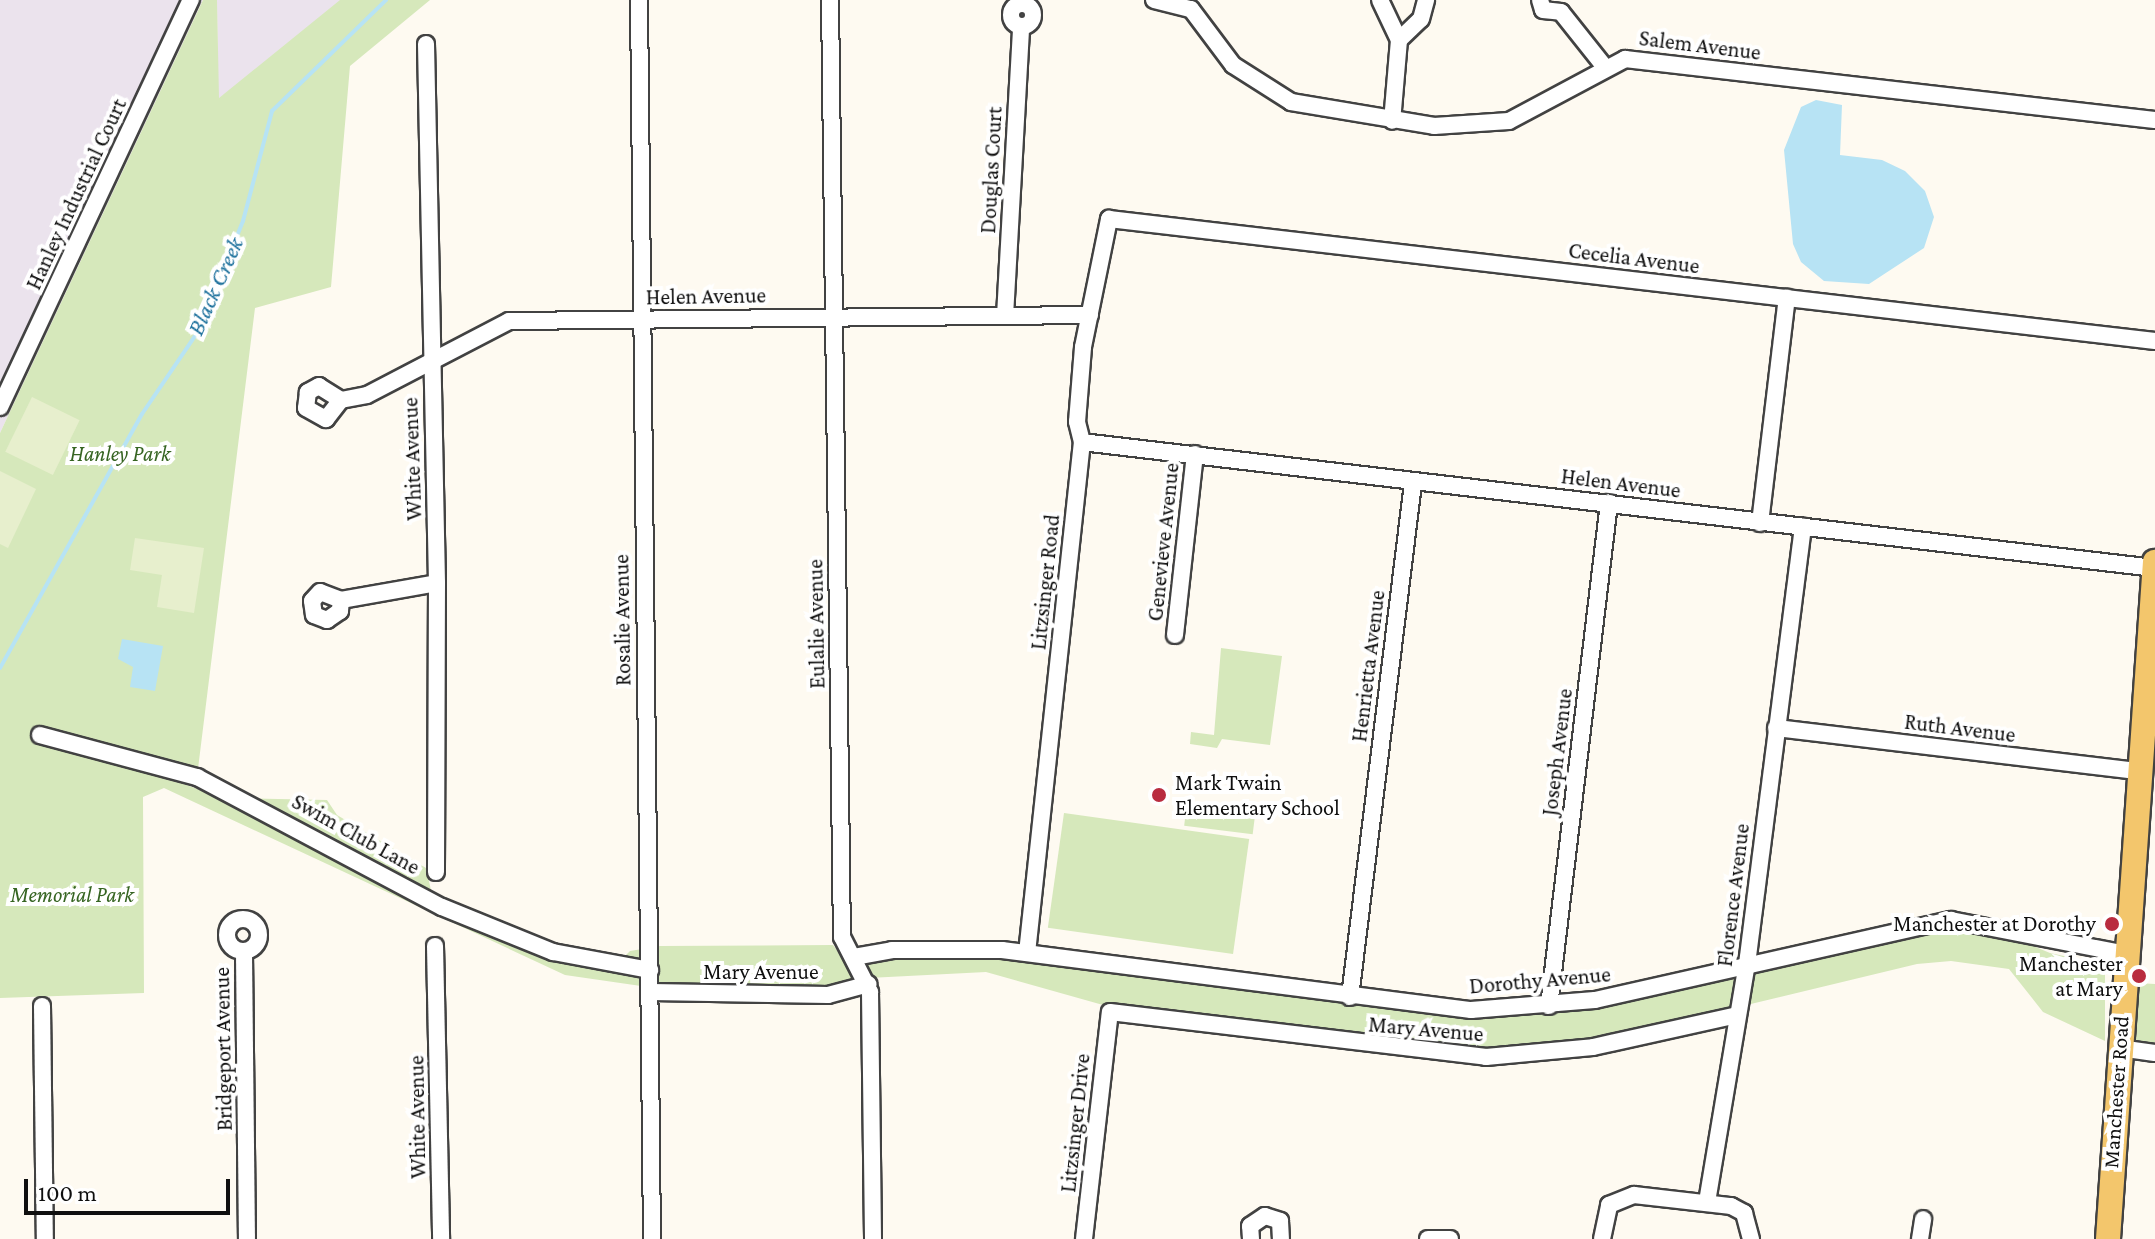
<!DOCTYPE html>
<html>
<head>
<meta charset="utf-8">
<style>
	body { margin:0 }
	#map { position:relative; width:2155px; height:1239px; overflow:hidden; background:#fefaf1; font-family:"Crimson Pro",serif }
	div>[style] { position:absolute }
	.industrial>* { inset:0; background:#ebe3ed }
	.green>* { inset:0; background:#d6e8bb; transform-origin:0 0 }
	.pitch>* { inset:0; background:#e7efcd; transform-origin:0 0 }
	.water>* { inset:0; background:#b7e3f4 }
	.stream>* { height:4px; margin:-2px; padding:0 2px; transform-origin:2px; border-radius:2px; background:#b7e3f4 }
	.roads { filter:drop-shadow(2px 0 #424242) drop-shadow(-2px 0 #424242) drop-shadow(0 2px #424242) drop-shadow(0 -2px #424242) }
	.street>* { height:16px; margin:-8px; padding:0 8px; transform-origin:8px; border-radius:8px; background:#fff }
	.street>.ring { margin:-8px; padding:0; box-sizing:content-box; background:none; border:16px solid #fff; border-radius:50% }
	.primary>* { height:24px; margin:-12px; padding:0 12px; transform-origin:12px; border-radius:12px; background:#f3c66c }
	.dots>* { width:22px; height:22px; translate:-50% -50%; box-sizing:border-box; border:4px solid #fff; border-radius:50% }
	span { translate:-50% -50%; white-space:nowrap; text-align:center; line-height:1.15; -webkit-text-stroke:8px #fff; paint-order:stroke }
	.street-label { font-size:22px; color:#0f0f0f }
	.park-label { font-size:22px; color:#356421; font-style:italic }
	.poi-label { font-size:22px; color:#0f0f0f }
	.left { translate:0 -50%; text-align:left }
	.right { translate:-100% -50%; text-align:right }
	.water-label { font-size:24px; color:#1c709c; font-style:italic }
	.scale { position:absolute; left:24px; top:1179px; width:206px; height:36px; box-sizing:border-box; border:4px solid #0f0f0f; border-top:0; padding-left:10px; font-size:24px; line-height:28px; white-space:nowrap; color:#0f0f0f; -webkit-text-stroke:6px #fff; paint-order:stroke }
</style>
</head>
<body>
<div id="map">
	<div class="industrial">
		<i style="clip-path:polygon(0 0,203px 0,0 433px)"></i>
		<i style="clip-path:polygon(217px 0,351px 0,218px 99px)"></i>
	</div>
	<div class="green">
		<i style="clip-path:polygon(203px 0,217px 0,219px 98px,340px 0,430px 0,350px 66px,331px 287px,255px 308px,197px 777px,143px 769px,222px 798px,327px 800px,337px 815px,426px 868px,433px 899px,554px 947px,621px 960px,630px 951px,660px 946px,833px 945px,847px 964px,906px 955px,1026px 960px,1442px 1016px,1496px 1018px,1623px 1001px,1955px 928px,2009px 936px,2050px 953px,2105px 965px,2105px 1041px,2043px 1012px,2009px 969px,1951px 961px,1917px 964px,1601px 1040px,1501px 1050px,1448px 1050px,1103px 1005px,986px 972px,849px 979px,841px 987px,641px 986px,565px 975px,164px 788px,143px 797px,144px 993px,0 998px,0 433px)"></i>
		<i style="clip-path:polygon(1221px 648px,1282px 656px,1270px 745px,1222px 739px,1217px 748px,1190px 744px,1191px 732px,1214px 735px)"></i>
		<i style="left:1187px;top:803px;width:69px;height:23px;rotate:7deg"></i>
		<i style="left:1064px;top:813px;width:187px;height:116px;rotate:8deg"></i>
		<i style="clip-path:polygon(2137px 983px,2155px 984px,2155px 1046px,2136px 1040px)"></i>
	</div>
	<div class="pitch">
		<i style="left:32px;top:397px;width:53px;height:61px;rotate:26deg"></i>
		<i style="clip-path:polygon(0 471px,36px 489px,8px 548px,0 544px)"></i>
		<i style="clip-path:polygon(135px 538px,204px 548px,194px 613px,157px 607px,162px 575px,130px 570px)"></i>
	</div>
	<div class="water">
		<i style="clip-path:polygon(1816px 100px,1842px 105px,1840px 155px,1882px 160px,1905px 171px,1925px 191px,1934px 217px,1924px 248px,1869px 284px,1824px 281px,1801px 262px,1793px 244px,1784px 150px,1801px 107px)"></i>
		<i style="clip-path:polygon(122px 639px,163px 646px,155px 691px,130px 687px,133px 667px,118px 659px)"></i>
	</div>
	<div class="stream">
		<i style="left:0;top:668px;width:291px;rotate:-60.8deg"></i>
		<i style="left:142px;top:414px;width:102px;rotate:-55.8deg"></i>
		<i style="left:199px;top:330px;width:118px;rotate:-68deg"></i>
		<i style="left:243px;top:221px;width:114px;rotate:-75.2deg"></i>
		<i style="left:272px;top:111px;width:159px;rotate:-44.2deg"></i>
	</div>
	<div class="roads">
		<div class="street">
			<i style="left:639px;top:0;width:1239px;rotate:89.4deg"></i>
			<i style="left:830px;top:0;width:937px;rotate:89.27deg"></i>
			<i style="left:842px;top:937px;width:62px;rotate:63deg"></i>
			<i style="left:870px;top:992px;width:247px;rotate:89.3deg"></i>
			<i style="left:1154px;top:0;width:38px;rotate:14deg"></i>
			<i style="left:1191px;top:9px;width:70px;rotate:53.1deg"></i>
			<i style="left:1233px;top:65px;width:69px;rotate:32.5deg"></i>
			<i style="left:1291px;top:102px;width:145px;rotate:9.5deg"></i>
			<i style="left:1434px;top:126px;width:75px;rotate:-3.8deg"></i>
			<i style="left:1509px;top:121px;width:132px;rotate:-28.1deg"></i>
			<i style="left:1625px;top:59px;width:533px;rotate:6.57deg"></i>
			<i style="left:1380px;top:0;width:44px;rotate:64.6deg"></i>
			<i style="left:1399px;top:40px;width:81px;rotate:94.9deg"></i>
			<i style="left:1540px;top:0;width:10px;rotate:73deg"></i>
			<i style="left:1543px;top:10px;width:18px;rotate:6deg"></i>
			<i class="ring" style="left:1011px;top:4px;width:6px;height:6px"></i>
			<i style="left:1561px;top:12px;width:69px;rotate:51.5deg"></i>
			<i style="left:1399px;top:40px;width:30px;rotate:-44deg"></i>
			<i style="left:1421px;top:19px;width:20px;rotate:-75deg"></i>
			<i style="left:426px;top:44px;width:539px;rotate:88.83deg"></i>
			<i style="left:437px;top:583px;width:289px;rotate:90.2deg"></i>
			<i style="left:1005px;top:316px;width:290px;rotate:-86.8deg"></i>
			<i style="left:341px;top:400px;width:26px;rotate:-148deg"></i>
			<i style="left:319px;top:386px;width:13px;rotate:151deg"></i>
			<i style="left:308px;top:392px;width:16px;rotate:97deg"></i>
			<i style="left:306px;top:408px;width:23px;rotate:29deg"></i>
			<i style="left:326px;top:419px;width:24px;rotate:-52deg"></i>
			<i style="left:341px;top:400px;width:26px;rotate:-11deg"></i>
			<i style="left:367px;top:395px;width:160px;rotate:-27.5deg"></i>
			<i style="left:509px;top:321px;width:581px;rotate:-0.59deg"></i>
			<i style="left:0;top:407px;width:450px;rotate:-64.9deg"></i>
			<i style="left:1082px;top:442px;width:1079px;rotate:6.7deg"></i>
			<i style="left:1760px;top:523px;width:227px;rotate:-83.2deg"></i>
			<i style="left:341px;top:600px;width:22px;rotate:-159deg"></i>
			<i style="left:320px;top:592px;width:12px;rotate:132deg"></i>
			<i style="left:312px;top:601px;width:14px;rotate:82deg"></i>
			<i style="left:314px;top:615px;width:14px;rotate:21deg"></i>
			<i style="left:327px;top:620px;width:16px;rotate:-35deg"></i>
			<i style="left:340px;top:611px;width:11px;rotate:-85deg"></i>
			<i style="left:341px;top:600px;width:97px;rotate:-10deg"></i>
			<i style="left:1175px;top:635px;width:182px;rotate:-83.7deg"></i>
			<i style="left:1776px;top:728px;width:366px;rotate:6.8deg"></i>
			<i style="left:40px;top:735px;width:163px;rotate:15deg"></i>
			<i style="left:197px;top:777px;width:277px;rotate:28deg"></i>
			<i style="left:442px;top:907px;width:120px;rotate:22.1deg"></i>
			<i style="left:553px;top:952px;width:99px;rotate:10.5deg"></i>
			<i class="ring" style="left:227px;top:919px;width:16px;height:16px"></i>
			<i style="left:435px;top:946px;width:293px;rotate:88.8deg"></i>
			<i style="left:1027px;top:953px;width:514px;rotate:-83.86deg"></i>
			<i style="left:1082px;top:442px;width:21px;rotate:-104deg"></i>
			<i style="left:1077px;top:422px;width:75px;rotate:-85.4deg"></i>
			<i style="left:1083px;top:347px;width:131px;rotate:-78.5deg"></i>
			<i style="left:1109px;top:219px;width:1053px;rotate:6.65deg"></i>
			<i style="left:244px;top:954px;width:285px;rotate:89.4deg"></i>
			<i style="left:854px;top:957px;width:39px;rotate:-10deg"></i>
			<i style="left:892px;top:950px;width:110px"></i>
			<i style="left:1002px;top:950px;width:473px;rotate:7.3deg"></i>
			<i style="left:1471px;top:1010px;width:124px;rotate:-4.6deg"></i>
			<i style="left:1595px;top:1000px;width:365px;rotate:-12.7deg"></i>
			<i style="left:1951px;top:920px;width:178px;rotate:11deg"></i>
			<i style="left:651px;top:992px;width:177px;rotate:1deg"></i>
			<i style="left:828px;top:995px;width:42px;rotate:-15deg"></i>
			<i style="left:1350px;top:997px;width:518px;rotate:-83.01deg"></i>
			<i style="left:42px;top:1006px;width:233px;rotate:89.3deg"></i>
			<i style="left:1549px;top:1006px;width:507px;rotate:-83.2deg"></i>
			<i style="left:2119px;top:1048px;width:36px;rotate:8deg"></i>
			<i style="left:1707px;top:1202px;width:241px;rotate:-80.5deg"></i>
			<i style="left:1747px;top:964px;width:441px;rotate:-82.7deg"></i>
			<i style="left:1084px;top:1239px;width:228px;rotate:-83.5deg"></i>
			<i style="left:1110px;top:1012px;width:379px;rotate:6.8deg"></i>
			<i style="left:1486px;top:1057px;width:107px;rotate:-5.3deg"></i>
			<i style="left:1593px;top:1047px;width:148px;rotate:-12.5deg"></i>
			<i style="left:1251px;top:1239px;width:13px;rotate:-94deg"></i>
			<i style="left:1250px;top:1226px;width:18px;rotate:-34deg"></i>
			<i style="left:1265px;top:1216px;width:16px;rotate:18deg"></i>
			<i style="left:1280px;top:1221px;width:18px;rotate:87deg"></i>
			<i style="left:1428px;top:1239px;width:22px"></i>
			<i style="left:1602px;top:1239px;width:35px;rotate:-78deg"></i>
			<i style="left:1609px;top:1205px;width:27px;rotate:-22deg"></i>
			<i style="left:1634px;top:1195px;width:98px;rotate:6.5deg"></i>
			<i style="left:1731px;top:1206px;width:15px;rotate:28deg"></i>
			<i style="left:1744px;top:1213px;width:27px;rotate:75deg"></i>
			<i style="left:1920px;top:1239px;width:20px;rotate:-81deg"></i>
		</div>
		<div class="primary">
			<i style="left:2108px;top:1239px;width:679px;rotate:-86.03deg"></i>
		</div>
	</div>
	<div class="dots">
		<i style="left:1159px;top:795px;background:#b92c3f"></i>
		<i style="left:2112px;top:924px;background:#b92c3f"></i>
		<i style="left:2139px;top:976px;background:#b92c3f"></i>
	</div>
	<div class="street-label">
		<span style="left:1700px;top:45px;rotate:7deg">Salem Avenue</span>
		<span style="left:991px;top:170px;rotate:-87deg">Douglas Court</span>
		<span style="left:76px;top:194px;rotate:-65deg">Hanley Industrial Court</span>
		<span style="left:1634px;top:258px;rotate:7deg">Cecelia Avenue</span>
		<span style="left:706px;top:296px;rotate:-1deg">Helen Avenue</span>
		<span style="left:412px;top:459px;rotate:-92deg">White Avenue</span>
		<span style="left:1621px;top:483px;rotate:7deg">Helen Avenue</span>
		<span style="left:1163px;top:542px;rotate:-84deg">Genevieve Avenue</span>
		<span style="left:1045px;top:582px;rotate:-84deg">Litzsinger Road</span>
		<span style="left:622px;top:620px;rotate:-91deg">Rosalie Avenue</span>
		<span style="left:816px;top:624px;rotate:-91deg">Eulalie Avenue</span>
		<span style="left:1368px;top:666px;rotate:-83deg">Henrietta Avenue</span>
		<span style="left:1960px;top:728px;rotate:7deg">Ruth Avenue</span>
		<span style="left:1557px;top:752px;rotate:-83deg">Joseph Avenue</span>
		<span style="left:356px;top:834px;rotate:29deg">Swim Club Lane</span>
		<span style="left:1733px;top:895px;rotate:-83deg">Florence Avenue</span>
		<span style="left:761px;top:972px">Mary Avenue</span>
		<span style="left:1540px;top:980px;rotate:-5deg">Dorothy Avenue</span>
		<span style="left:1426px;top:1029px;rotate:5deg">Mary Avenue</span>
		<span style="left:223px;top:1049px;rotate:-91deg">Bridgeport Avenue</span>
		<span style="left:2116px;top:1092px;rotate:-86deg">Manchester Road</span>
		<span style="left:417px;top:1117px;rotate:-91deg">White Avenue</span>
		<span style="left:1075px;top:1123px;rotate:-84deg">Litzsinger Drive</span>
	</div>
	<div class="park-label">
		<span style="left:120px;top:454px">Hanley Park</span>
		<span style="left:72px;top:895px">Memorial Park</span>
	</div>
	<div class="poi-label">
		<span class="left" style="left:1175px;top:795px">Mark Twain<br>Elementary School</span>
		<span class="right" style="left:2096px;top:924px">Manchester at Dorothy</span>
		<span class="right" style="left:2123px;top:976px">Manchester<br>at Mary</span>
	</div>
	<div class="water-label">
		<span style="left:215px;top:286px;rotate:-66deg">Black Creek</span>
	</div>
	<div class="scale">100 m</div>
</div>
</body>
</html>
